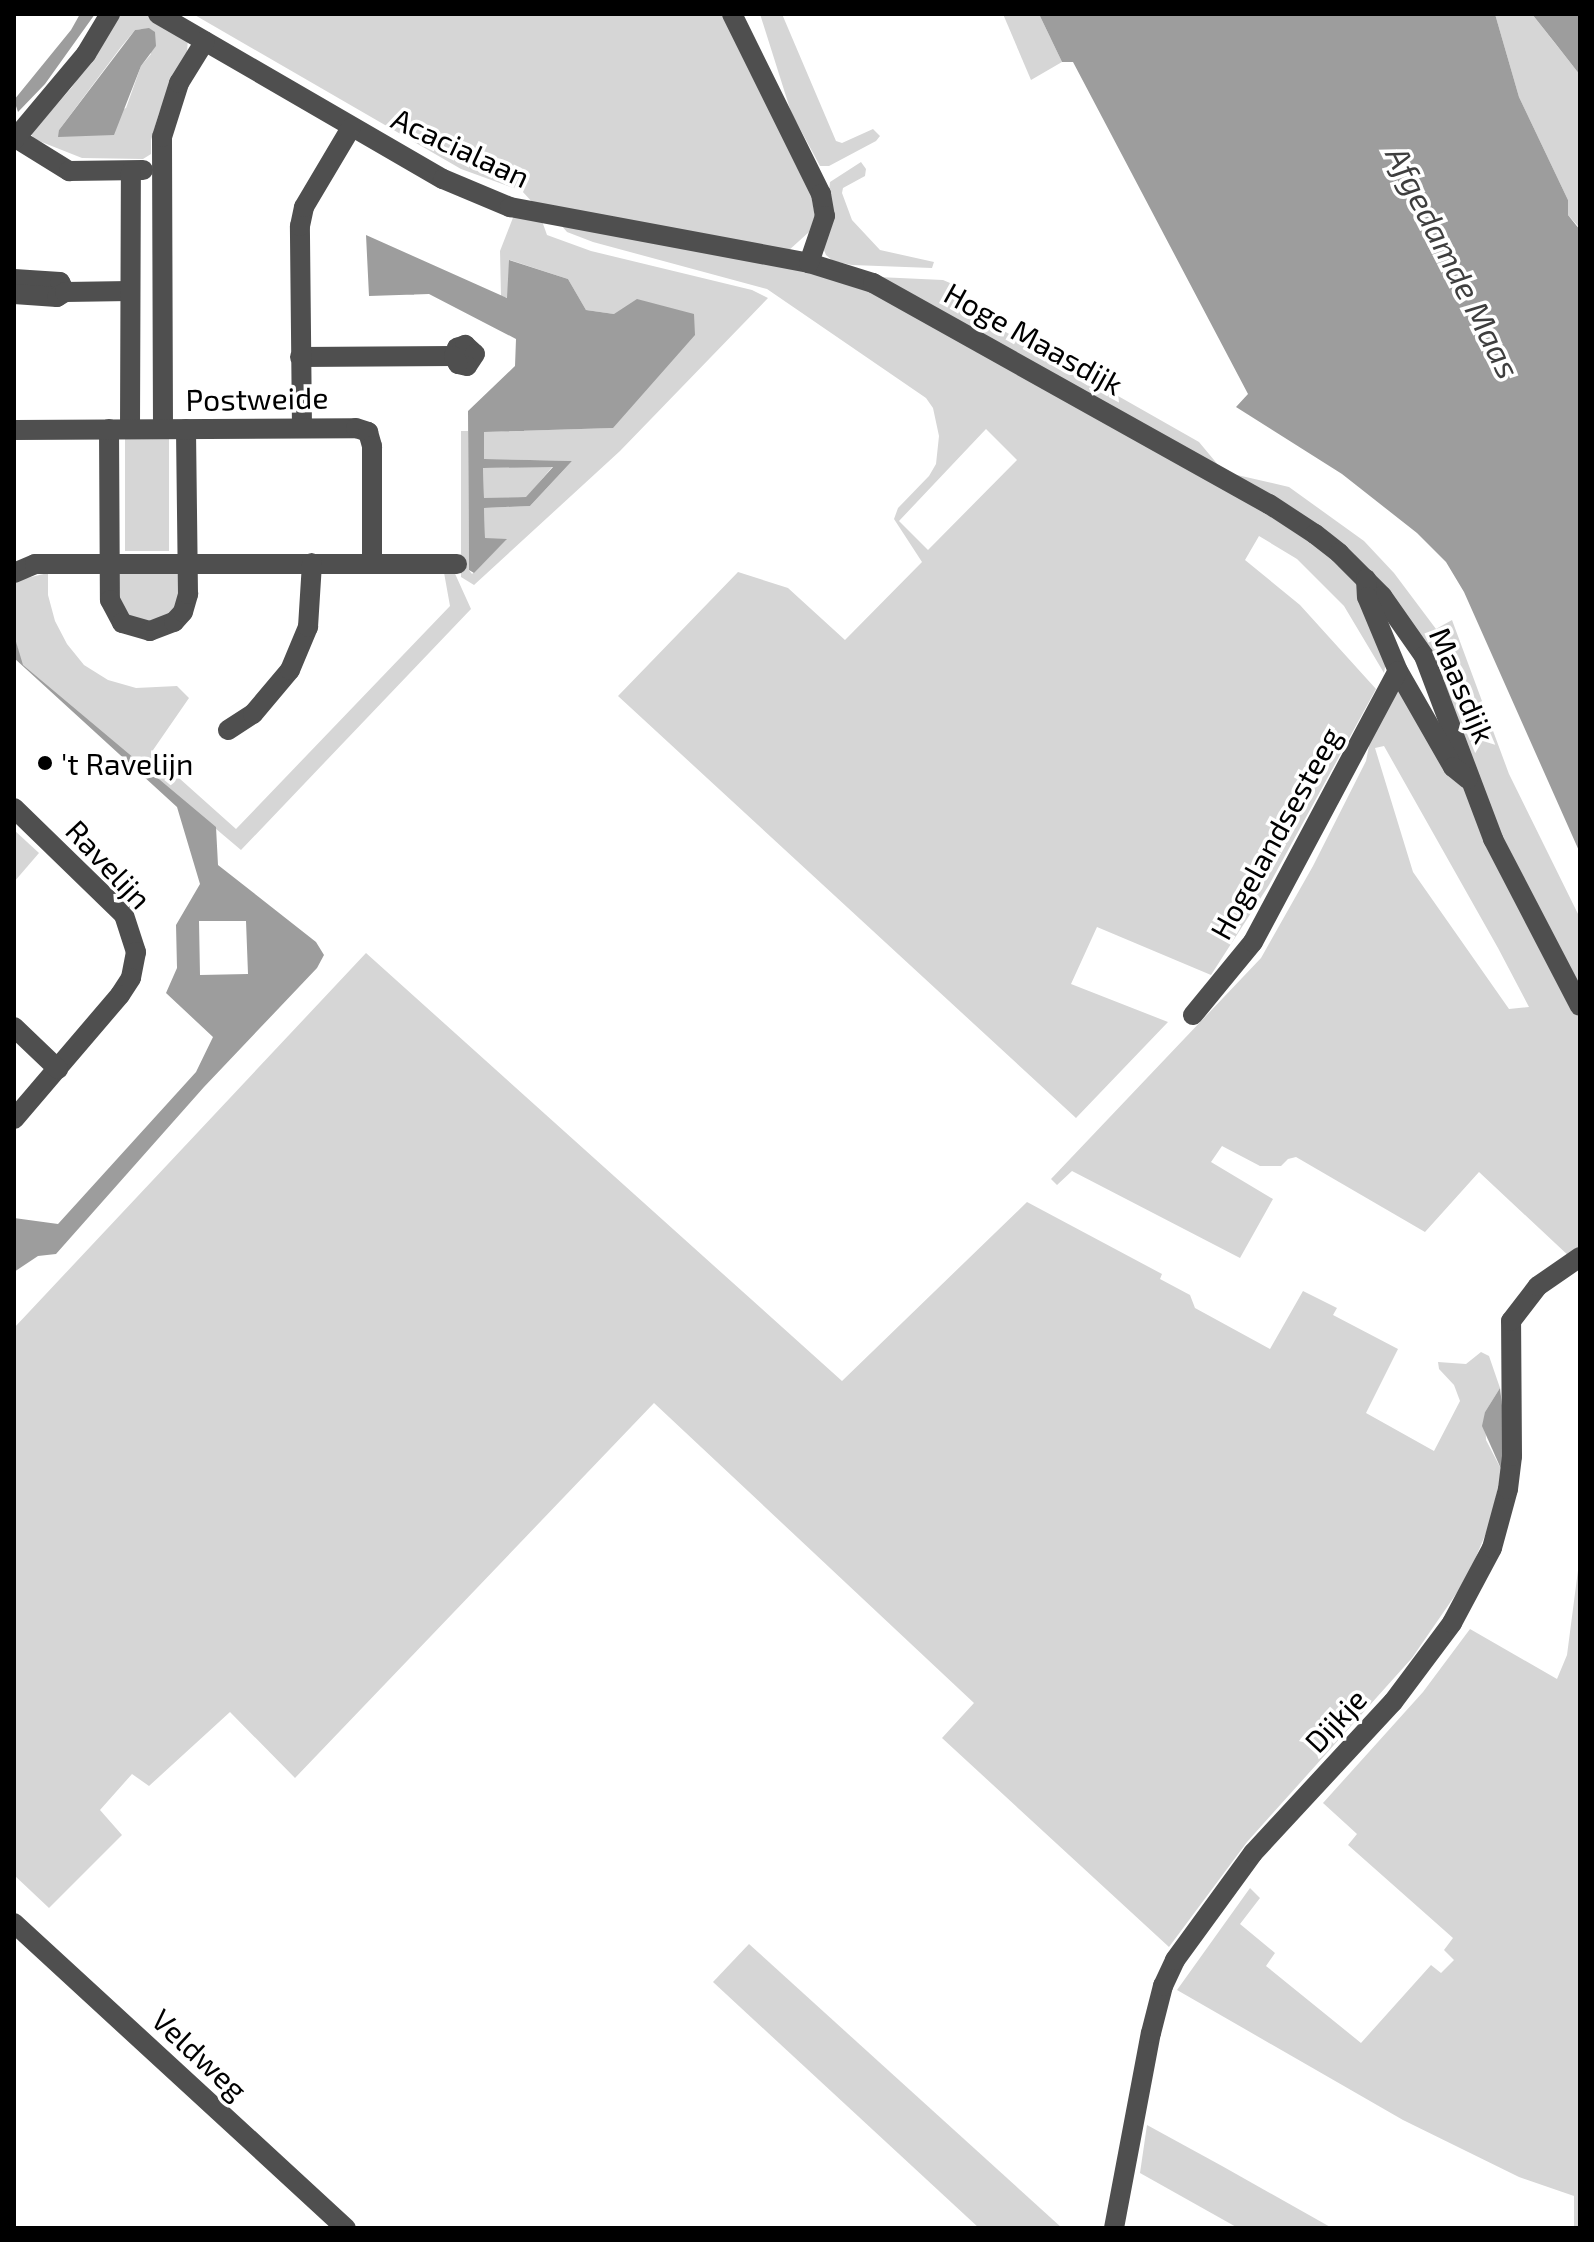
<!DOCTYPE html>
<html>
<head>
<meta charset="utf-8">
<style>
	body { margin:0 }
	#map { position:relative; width:1594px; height:2242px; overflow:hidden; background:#fff; font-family:"Exo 2",sans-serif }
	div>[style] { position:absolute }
	.green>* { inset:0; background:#d6d6d6; transform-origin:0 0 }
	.water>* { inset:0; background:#9d9d9d }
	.minor>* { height:20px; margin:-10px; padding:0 10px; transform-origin:10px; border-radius:10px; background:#4f4f4f }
	.dots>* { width:22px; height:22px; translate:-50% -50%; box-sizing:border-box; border:4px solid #fff; border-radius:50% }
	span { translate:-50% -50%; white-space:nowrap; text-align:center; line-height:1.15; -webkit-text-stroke:7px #fff; paint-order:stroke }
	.street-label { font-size:30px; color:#000 }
	.poi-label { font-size:30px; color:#000 }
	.left { translate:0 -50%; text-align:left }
	.water-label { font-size:32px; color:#3e3e3e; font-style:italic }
	.frame { position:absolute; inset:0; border:16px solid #000; pointer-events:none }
</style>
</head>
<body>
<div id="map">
	<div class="green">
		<i style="clip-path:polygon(evenodd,120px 14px,151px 14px,188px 35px,187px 55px,159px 113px,151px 140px,151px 154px,143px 159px,82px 158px,34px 139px,31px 134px,72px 87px,120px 14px,141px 29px,151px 54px,141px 66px,126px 108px,59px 136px,59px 130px,121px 47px,135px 30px,141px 29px)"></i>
		<i style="clip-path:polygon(193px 14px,728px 14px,807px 172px,815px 216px,809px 232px,788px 251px,534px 204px,522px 191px,461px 169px)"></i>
		<i style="clip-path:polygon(760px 14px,782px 14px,836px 141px,842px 143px,873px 129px,880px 136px,876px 141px,829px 166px,820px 166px,791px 112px)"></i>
		<i style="clip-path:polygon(1003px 14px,1039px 14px,1062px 62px,1031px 80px)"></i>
		<i style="clip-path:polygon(1495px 14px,1532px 14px,1580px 75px,1578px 226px,1568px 215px,1568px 200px,1519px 97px)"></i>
		<i style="clip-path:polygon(861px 162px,866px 169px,865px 176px,843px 188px,842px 193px,852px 220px,880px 250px,934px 262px,932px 268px,852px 265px,833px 261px,826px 255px,823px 248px,830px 182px)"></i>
		<i style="clip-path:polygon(514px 215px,542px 221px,547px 235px,591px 251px,752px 290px,768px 298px,620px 451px,474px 585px,461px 577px,461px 431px,468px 431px,469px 570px,472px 574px,506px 540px,485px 539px,484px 508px,530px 506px,572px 461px,483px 459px,484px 432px,613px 428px,614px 314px,586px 310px,568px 279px,510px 260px,508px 298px,501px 296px,500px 251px)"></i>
		<i style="clip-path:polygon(evenodd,561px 225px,846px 279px,1278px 516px,1357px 578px,1387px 656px,1384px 673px,1344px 606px,1297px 559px,1259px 536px,1245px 560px,1300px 605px,1376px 689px,1269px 885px,1211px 975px,1097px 927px,1071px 984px,1168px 1022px,1076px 1118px,618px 696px,738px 572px,788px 588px,845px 640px,922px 562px,894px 519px,898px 508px,929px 476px,936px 464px,939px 436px,933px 408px,926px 398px,767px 289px,593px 242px,567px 232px,561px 225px,986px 429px,1017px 460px,928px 550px,899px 521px,986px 429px)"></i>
		<i style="clip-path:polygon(878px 277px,943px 280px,950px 283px,958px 305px,1199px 442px,1224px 472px,1289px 487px,1364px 541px,1394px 573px,1436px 629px,1452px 620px,1509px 774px,1580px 918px,1580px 994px,1498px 836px,1445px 692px,1364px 568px)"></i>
		<i style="left:125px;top:439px;width:44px;height:112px"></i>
		<i style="clip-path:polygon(553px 466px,527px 497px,484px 499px,483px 468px)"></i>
		<i style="clip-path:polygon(443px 567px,452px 567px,471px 609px,241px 850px,22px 665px,14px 635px,14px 581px,48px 573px,48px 595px,55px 621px,67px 644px,84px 665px,108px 680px,136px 688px,177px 686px,189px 698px,151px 753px,236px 829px,450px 606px)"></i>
		<i style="clip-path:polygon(113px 569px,185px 570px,180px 609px,149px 626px,120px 611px)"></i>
		<i style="clip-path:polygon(evenodd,1398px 681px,1467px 787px,1580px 1020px,1580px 1253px,1571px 1258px,1479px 1172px,1425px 1232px,1296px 1157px,1288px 1159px,1281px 1166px,1260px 1166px,1222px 1146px,1211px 1162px,1273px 1199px,1240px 1258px,1072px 1171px,1057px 1185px,1051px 1179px,1261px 958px,1313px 866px,1366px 761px,1372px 731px,1398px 681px,1384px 746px,1498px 948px,1529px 1007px,1509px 1009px,1413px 872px,1375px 748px,1384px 746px)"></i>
		<i style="clip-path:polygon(14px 830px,39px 853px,14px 882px)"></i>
		<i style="clip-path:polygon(366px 953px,842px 1381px,1027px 1202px,1162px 1274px,1160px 1279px,1190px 1295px,1195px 1308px,1270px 1349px,1303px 1291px,1337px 1308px,1333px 1315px,1398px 1349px,1366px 1413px,1434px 1451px,1460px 1401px,1454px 1385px,1439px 1369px,1438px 1362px,1466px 1364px,1481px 1352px,1489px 1356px,1500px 1388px,1485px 1412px,1486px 1440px,1502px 1471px,1489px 1526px,1467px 1578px,1412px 1658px,1247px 1842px,1169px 1947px,942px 1738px,974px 1703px,654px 1403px,295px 1778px,230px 1712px,149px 1786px,132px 1774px,100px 1810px,122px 1835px,49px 1908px,14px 1875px,14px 1328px)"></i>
		<i style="clip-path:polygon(1580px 1555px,1580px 2228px,1574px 2228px,1574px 2196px,1519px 2177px,1403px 2120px,1177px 1990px,1250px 1888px,1260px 1898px,1240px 1924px,1275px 1953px,1266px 1966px,1361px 2043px,1431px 1965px,1441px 1973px,1454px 1960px,1444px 1950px,1453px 1938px,1348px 1845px,1357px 1834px,1323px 1803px,1423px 1692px,1470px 1629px,1557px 1679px,1567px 1655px)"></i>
		<i style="clip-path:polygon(749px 1944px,1062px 2228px,979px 2228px,713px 1982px)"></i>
		<i style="clip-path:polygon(1147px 2125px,1222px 2166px,1332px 2228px,1238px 2228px,1140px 2173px)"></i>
	</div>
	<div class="water">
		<i style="clip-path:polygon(80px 14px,95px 14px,45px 84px,18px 112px,14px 100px,71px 30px)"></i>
		<i style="clip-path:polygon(1039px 14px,1495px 14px,1519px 97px,1568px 200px,1568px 215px,1580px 230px,1580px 853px,1464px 592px,1446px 562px,1417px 533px,1342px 474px,1236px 407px,1248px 394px,1073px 62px,1062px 62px)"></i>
		<i style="clip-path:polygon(1532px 14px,1580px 14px,1580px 75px,1555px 43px)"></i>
		<i style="clip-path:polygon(149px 28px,155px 32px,156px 46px,141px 66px,114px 135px,58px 137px,59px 130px,135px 30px)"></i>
		<i style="clip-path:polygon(evenodd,366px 235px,507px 298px,509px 260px,568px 279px,586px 310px,614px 314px,637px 299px,694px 314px,695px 335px,613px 428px,484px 432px,484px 459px,572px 461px,530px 506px,484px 508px,485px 538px,507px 539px,474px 573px,469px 570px,468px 411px,515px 366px,516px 339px,429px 294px,369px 296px,366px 235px,553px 467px,526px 497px,484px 498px,483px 468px,553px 467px)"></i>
		<i style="clip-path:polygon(evenodd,14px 635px,23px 665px,216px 827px,218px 865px,316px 942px,324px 955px,317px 968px,204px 1087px,56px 1254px,38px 1256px,14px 1272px,14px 1218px,58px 1224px,196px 1072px,213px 1037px,166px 993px,177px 968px,176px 925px,200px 884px,177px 807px,14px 658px,14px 635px,199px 921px,246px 921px,248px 974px,200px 975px,199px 921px)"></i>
		<i style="clip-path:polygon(1500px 1388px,1504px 1423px,1502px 1471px,1482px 1426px,1485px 1412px)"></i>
	</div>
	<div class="minor">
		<i style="left:158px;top:14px;width:329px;rotate:30.1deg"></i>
		<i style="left:443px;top:179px;width:73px;rotate:22.7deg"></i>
		<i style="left:510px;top:207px;width:304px;rotate:10.6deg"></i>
		<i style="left:809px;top:263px;width:67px;rotate:17.4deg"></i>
		<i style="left:873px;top:283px;width:453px;rotate:29.2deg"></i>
		<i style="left:1269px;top:504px;width:55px;rotate:33.1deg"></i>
		<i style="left:1315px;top:534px;width:31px;rotate:38deg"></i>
		<i style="left:1339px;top:553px;width:61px;rotate:45deg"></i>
		<i style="left:1382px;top:596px;width:73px;rotate:55deg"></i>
		<i style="left:1424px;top:656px;width:196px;rotate:69.3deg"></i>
		<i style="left:1493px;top:839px;width:188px;rotate:62.5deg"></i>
		<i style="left:732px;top:14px;width:201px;rotate:63.7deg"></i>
		<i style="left:821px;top:194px;width:22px;rotate:80deg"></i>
		<i style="left:825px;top:216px;width:50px;rotate:108.8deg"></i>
		<i style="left:14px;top:137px;width:65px;rotate:31.7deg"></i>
		<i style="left:69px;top:171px;width:74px;rotate:-0.8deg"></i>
		<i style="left:14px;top:140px;width:112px;rotate:-50.1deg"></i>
		<i style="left:86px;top:54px;width:47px;rotate:-59deg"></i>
		<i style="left:14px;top:279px;width:46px;rotate:3.7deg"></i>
		<i style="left:60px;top:282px;width:11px;rotate:63deg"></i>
		<i style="left:14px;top:294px;width:43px;rotate:4deg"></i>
		<i style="left:57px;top:297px;width:9px;rotate:-32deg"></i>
		<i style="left:65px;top:292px;width:65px;rotate:-0.9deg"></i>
		<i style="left:300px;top:357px;width:154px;rotate:-0.4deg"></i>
		<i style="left:454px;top:356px;width:9px;rotate:-69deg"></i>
		<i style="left:457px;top:348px;width:9px;rotate:-21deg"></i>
		<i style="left:465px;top:345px;width:13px;rotate:42deg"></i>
		<i style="left:475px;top:354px;width:14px;rotate:124deg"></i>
		<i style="left:467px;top:366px;width:9px;rotate:-167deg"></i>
		<i style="left:458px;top:364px;width:9px;rotate:-117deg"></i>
		<i style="left:302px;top:428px;width:202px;rotate:-90.6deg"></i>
		<i style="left:300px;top:226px;width:19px;rotate:-78deg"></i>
		<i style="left:304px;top:207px;width:92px;rotate:-59.3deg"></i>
		<i style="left:109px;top:429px;width:171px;rotate:89.7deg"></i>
		<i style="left:110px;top:600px;width:26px;rotate:62deg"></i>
		<i style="left:122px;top:623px;width:29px;rotate:16deg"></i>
		<i style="left:150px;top:631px;width:26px;rotate:-21deg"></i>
		<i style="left:174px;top:622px;width:13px;rotate:-48deg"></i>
		<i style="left:183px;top:612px;width:19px;rotate:-74deg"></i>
		<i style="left:188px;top:594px;width:165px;rotate:-90.7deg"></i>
		<i style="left:130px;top:429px;width:257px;rotate:-89.8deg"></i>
		<i style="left:163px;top:429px;width:292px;rotate:-90.2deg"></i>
		<i style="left:162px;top:137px;width:57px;rotate:-72.5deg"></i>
		<i style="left:179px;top:83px;width:49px;rotate:-58.2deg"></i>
		<i style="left:14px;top:430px;width:342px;rotate:-0.3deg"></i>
		<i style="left:356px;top:428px;width:13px;rotate:18deg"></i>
		<i style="left:368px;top:432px;width:15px;rotate:74deg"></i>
		<i style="left:372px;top:446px;width:117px;rotate:90deg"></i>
		<i style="left:14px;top:573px;width:23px;rotate:-23deg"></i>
		<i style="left:35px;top:564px;width:422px"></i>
		<i style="left:1366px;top:579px;width:18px;rotate:87deg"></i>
		<i style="left:1367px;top:597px;width:80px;rotate:67.3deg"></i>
		<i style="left:1398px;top:671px;width:111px;rotate:60.2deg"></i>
		<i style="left:1453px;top:767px;width:19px;rotate:39deg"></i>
		<i style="left:228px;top:730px;width:30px;rotate:-33deg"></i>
		<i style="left:253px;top:714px;width:57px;rotate:-49.9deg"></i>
		<i style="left:290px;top:670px;width:47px;rotate:-67.3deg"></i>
		<i style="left:308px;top:627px;width:64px;rotate:-86.4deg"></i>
		<i style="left:14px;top:808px;width:153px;rotate:44.2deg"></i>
		<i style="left:124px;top:915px;width:39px;rotate:72deg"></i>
		<i style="left:136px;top:952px;width:26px;rotate:101deg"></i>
		<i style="left:131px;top:978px;width:20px;rotate:123deg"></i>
		<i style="left:120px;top:995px;width:163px;rotate:130.5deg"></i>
		<i style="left:1193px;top:1015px;width:94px;rotate:-50.6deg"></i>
		<i style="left:1253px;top:942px;width:307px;rotate:-61.9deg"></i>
		<i style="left:14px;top:1027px;width:61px;rotate:43.7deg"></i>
		<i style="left:14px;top:1923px;width:451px;rotate:42.6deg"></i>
		<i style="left:1114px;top:2228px;width:198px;rotate:-79.3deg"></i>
		<i style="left:1151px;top:2033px;width:49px;rotate:-75.7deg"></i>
		<i style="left:1163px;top:1986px;width:29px;rotate:-65deg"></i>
		<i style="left:1175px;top:1960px;width:132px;rotate:-53.9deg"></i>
		<i style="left:1253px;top:1853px;width:206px;rotate:-47.2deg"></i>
		<i style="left:1393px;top:1702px;width:99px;rotate:-53.2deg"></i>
		<i style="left:1452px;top:1623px;width:85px;rotate:-61.9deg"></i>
		<i style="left:1492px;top:1548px;width:61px;rotate:-74.8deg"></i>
		<i style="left:1508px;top:1489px;width:33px;rotate:-83deg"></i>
		<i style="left:1512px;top:1456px;width:135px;rotate:-90.4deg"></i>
		<i style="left:1511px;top:1321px;width:44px;rotate:-52.4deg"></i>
		<i style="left:1538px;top:1286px;width:51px;rotate:-34.6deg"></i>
	</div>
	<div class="dots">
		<i style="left:45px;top:763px;background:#000"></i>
	</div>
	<div class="street-label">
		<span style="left:461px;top:147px;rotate:25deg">Acacialaan</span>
		<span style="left:1034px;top:338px;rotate:29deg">Hoge Maasdijk</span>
		<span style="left:257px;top:398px;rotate:-1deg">Postweide</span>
		<span style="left:1463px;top:685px;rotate:67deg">Maasdijk</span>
		<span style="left:1275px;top:833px;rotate:-61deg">Hogelandsesteeg</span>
		<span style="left:109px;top:864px;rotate:47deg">Ravelijn</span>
		<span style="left:1335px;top:1720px;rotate:-47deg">Dijkje</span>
		<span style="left:200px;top:2054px;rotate:43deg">Veldweg</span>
	</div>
	<div class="poi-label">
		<span class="left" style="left:61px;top:763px">'t Ravelijn</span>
	</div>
	<div class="water-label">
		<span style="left:1454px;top:262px;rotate:63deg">Afgedamde Maas</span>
	</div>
	<div class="frame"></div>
</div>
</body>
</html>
